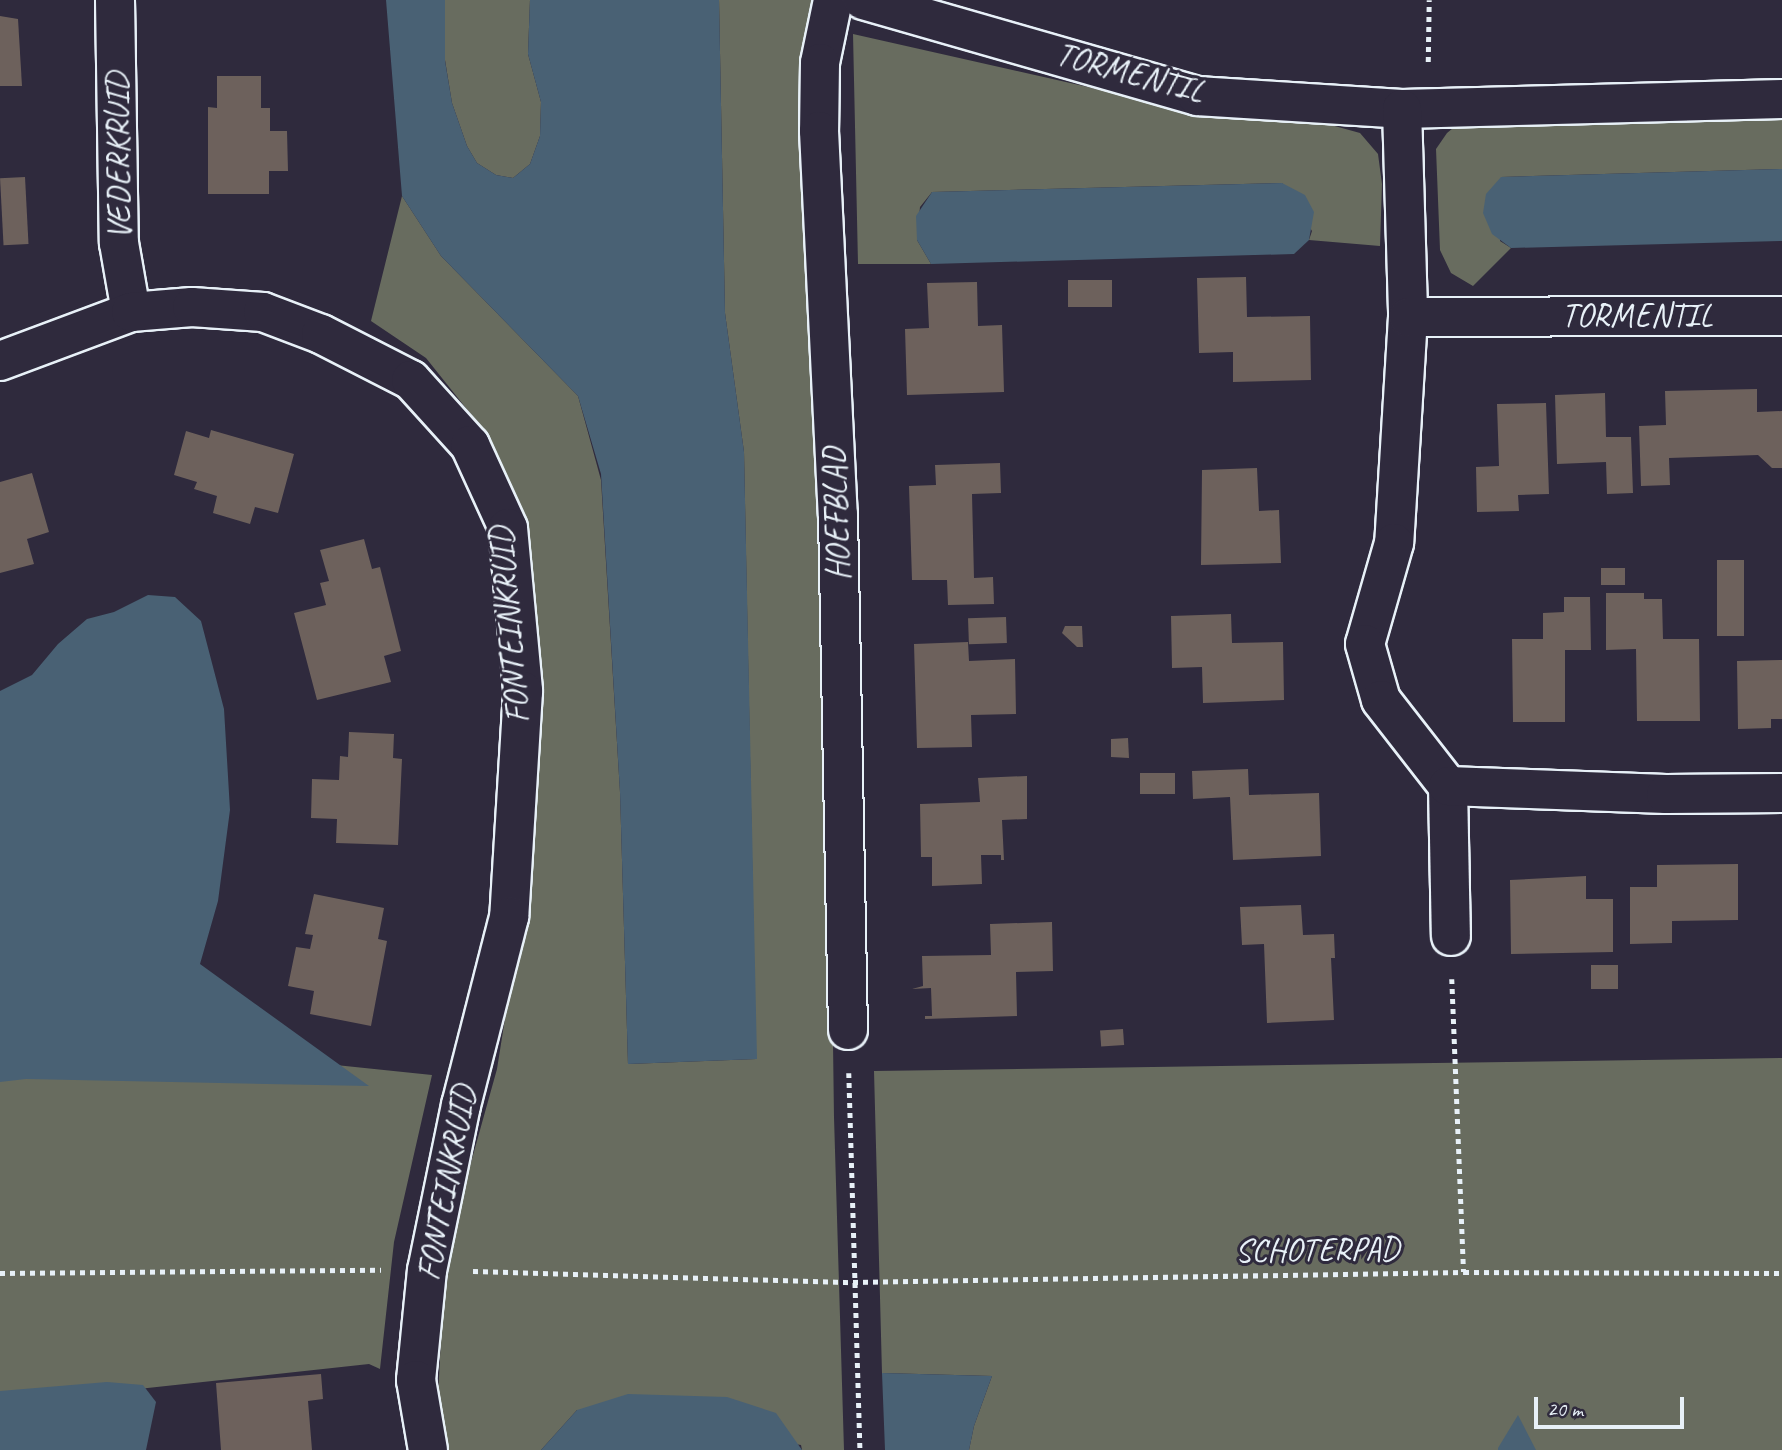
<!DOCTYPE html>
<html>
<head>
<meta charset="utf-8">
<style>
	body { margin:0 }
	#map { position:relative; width:1782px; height:1450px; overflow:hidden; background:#2f2a3d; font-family:Caveat,sans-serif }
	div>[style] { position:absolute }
	.green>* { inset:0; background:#686c5f }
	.water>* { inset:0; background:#496174 }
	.building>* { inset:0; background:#6d615c; transform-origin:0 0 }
	.path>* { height:4.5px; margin-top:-2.25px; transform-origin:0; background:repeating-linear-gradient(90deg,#e8f1f8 0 5px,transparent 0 10px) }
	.roads { filter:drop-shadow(2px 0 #e8f1f8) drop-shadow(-2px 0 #e8f1f8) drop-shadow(0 2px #e8f1f8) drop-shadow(0 -2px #e8f1f8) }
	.minor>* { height:38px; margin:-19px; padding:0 19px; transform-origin:19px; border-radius:19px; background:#2f2a3d }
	span { translate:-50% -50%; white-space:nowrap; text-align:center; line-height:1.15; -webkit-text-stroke:6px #2f2a3d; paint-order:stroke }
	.street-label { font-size:33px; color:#e8f1f8 }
	.scale { position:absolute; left:1534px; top:1397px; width:150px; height:32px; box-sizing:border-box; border:4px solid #e8f1f8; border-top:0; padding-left:9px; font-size:21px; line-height:24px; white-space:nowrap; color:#e8f1f8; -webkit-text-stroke:5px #2f2a3d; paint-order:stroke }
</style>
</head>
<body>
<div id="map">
	<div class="green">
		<i style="clip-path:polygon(445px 0,530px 0,528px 54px,541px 102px,540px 136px,530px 164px,513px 178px,496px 175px,477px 163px,467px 146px,452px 103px,445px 60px)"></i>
		<i style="clip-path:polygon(719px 0,812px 0,807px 55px,828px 669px,834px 1117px,844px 1450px,802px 1450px,801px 1445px,577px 1410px,541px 1450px,442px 1450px,438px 1398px,442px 1315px,458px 1209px,497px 1069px,534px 836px,535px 645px,524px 520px,489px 437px,426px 358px,371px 321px,402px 196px,441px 256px,578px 396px,601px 480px,620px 792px,628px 1064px,756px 1059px,744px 452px,725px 313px)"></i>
		<i style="clip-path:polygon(853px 34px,1190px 110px,1331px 125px,1360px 133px,1378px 154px,1382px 184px,1380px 246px,1309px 240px,1312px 231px,1282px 183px,932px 192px,920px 207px,917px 240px,931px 264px,858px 264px)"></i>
		<i style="clip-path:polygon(1782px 108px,1782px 169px,1501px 177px,1500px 241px,1511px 248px,1473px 286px,1451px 273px,1440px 250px,1436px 149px,1447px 133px,1464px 119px)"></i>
		<i style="clip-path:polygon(0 1030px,432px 1075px,394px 1242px,380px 1369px,369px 1364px,0 1404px)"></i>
		<i style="clip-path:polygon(1782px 1058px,1782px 1450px,969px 1450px,974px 1426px,992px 1376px,882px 1373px,874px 1071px)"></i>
	</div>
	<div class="water">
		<i style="clip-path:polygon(386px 0,445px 0,445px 61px,452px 103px,467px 146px,477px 163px,496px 175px,513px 178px,530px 164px,540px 136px,541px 102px,528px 54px,530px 0,719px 0,725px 313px,744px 452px,757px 1059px,628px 1064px,620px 792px,601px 474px,578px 396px,441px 256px,402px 196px)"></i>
		<i style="clip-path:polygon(1782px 169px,1782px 241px,1511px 248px,1492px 234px,1483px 213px,1486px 194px,1501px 177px)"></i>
		<i style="clip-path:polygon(1282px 183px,1305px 195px,1314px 212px,1309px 240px,1294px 254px,931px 264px,917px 240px,916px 216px,932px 192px)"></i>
		<i style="clip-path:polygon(148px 595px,175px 597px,201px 621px,224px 709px,230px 810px,218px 901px,200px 964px,369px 1086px,26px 1079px,0 1082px,0 691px,32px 675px,58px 644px,87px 619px,114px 612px)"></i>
		<i style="clip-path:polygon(882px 1373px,992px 1376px,974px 1426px,969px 1450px,885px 1450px)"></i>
		<i style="clip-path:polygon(107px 1382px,143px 1385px,156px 1402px,146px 1450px,0 1450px,0 1391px)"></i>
		<i style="clip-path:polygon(628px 1394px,727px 1397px,776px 1413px,802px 1450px,541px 1450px,577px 1410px)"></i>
		<i style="clip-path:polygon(1518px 1415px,1536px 1450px,1498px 1450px,1498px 1448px)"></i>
	</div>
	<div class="building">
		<i style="clip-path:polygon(0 16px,18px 19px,22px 86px,0 86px)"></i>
		<i style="clip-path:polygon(217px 76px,261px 76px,261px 108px,270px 108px,270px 131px,287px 131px,288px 171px,269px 171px,269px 194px,208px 194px,208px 107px,217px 108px)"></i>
		<i style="left:25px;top:177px;width:67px;height:25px;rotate:87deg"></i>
		<i style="clip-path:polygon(1246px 277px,1247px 317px,1310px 316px,1311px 380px,1233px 382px,1233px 352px,1199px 353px,1197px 278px)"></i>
		<i style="left:1068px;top:280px;width:44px;height:27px"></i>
		<i style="clip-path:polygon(977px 282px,978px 326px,1002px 325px,1004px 392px,907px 395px,905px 329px,929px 328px,927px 283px)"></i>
		<i style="clip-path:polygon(1757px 389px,1757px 412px,1782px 411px,1782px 468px,1772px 468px,1758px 455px,1669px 458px,1670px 485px,1641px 486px,1639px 426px,1666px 425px,1665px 391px)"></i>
		<i style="clip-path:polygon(1605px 393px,1606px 437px,1631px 437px,1633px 493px,1607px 494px,1606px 462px,1557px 464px,1555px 395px)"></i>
		<i style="clip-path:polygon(1546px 403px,1549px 494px,1518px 495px,1519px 511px,1477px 512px,1476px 467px,1499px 466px,1497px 404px)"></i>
		<i style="clip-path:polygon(211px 430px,294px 454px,278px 513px,255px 507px,250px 524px,213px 513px,217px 496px,194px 489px,197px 482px,174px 475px,186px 431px,209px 438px)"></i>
		<i style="clip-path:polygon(1000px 463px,1001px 493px,972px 494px,974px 578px,993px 577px,994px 604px,948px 605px,947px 580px,912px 580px,909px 486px,936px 485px,935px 465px)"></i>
		<i style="clip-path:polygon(1257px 468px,1259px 511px,1279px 510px,1281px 563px,1201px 565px,1202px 470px)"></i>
		<i style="clip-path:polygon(32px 473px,49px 532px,27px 539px,34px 564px,0 573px,0 482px)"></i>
		<i style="clip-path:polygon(364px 539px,372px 569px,380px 567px,401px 651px,384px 656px,391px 682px,317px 700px,294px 613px,326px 605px,320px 583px,329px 581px,320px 550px)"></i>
		<i style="left:1744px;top:560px;width:76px;height:27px;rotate:90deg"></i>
		<i style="left:1625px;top:568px;width:17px;height:24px;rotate:90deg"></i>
		<i style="clip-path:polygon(1606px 593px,1644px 593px,1644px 599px,1662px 599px,1663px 639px,1699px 639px,1700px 721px,1637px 721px,1636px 649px,1606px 650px)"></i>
		<i style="clip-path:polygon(1564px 597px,1590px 597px,1591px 650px,1565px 650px,1565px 722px,1513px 722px,1512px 639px,1543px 639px,1543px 613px,1564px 612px)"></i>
		<i style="clip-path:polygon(1231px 614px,1232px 643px,1283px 642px,1284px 700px,1203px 703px,1202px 667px,1172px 668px,1171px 616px)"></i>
		<i style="left:1006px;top:617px;width:26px;height:38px;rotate:88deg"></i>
		<i style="clip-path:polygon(1065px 626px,1082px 626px,1083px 647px,1077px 647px,1062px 633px)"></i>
		<i style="clip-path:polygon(968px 642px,969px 661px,1015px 659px,1016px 714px,971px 715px,972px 747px,917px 748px,914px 644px)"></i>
		<i style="clip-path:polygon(1782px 660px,1782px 719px,1771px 719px,1771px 728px,1738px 729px,1737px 661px)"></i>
		<i style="clip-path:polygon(349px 732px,394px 734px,393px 758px,402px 759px,398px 845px,336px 843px,337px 819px,311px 818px,312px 779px,339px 780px,340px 756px,348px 757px)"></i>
		<i style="clip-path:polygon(1128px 738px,1129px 758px,1111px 757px,1111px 739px)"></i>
		<i style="clip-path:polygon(1248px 769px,1249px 795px,1319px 793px,1321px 856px,1233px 860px,1230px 797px,1193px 799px,1192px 771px)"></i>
		<i style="left:1175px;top:773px;width:21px;height:35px;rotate:90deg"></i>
		<i style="clip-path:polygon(1027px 776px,1027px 819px,1002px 820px,1004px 860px,1001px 860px,1001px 855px,981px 855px,982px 884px,932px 886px,932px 857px,921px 857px,920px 804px,980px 802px,978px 778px)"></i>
		<i style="clip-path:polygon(1738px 864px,1738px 920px,1672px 921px,1672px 943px,1630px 944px,1630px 887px,1657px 887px,1657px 865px)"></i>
		<i style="clip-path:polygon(1586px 876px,1586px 899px,1613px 899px,1613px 952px,1511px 954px,1510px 880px)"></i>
		<i style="clip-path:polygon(314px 894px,384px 908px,378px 939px,387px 941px,371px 1026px,310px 1014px,314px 991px,288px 986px,296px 947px,310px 949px,313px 935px,305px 934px)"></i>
		<i style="clip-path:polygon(1301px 905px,1303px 935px,1334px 934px,1335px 958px,1331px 958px,1334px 1020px,1267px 1023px,1264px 944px,1242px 945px,1240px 907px)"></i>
		<i style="clip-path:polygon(1052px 922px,1053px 971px,1016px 972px,1017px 1016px,925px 1019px,925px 1016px,932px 1016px,931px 988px,912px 989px,923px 986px,922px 956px,991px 955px,990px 924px)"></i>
		<i style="left:1591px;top:965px;width:27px;height:24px"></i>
		<i style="left:1123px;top:1029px;width:16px;height:23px;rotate:86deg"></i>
		<i style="clip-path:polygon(321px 1374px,323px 1399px,308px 1401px,312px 1450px,221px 1450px,216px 1383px)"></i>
	</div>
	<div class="path">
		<i style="left:1428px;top:62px;width:62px;rotate:-89.1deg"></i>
		<i style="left:1452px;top:979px;width:293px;rotate:87.7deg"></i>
		<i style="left:849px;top:1073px;width:377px;rotate:88.3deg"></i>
		<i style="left:473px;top:1271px;width:380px;rotate:1.7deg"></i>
		<i style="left:853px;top:1282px;width:611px;rotate:-0.94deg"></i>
		<i style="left:1464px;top:1272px;width:318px;rotate:0.2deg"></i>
		<i style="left:0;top:1273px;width:381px;rotate:-0.5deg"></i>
	</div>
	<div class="roads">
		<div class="minor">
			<i style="left:115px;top:0;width:243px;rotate:89.1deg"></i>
			<i style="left:119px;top:243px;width:70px;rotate:80.1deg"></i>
			<i style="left:833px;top:0;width:64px;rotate:101.7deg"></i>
			<i style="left:820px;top:63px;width:68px;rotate:90.8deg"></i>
			<i style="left:819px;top:131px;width:384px;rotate:87.2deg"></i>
			<i style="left:838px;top:515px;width:515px;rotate:88.89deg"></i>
			<i style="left:863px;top:0;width:348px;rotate:16deg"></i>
			<i style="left:1197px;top:96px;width:205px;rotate:3.6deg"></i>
			<i style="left:1402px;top:109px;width:380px;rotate:-1.5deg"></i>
			<i style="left:1402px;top:109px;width:208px;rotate:88.3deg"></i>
			<i style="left:1408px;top:317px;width:226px;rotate:93.5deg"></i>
			<i style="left:1394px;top:543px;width:105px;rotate:106deg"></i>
			<i style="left:1365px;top:644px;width:58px;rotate:74.1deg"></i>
			<i style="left:1381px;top:700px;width:109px;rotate:52.1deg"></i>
			<i style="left:1448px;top:786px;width:150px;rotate:88.9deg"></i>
			<i style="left:1408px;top:317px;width:374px;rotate:-0.2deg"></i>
			<i style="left:0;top:361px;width:140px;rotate:-20.5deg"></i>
			<i style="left:131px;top:312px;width:61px;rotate:-4.7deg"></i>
			<i style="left:192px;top:307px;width:71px;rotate:4deg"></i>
			<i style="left:263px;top:312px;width:62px;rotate:20.8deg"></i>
			<i style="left:321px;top:334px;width:101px;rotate:27.1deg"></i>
			<i style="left:411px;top:380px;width:88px;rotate:47.8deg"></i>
			<i style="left:470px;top:445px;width:91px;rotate:65.4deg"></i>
			<i style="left:508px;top:528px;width:164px;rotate:84.7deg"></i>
			<i style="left:523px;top:691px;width:226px;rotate:93.5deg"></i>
			<i style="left:509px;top:917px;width:194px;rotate:104.3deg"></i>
			<i style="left:461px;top:1105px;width:168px;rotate:101.6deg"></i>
			<i style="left:427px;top:1270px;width:111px;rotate:95.7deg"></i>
			<i style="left:416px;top:1380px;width:71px;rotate:80.3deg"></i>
			<i style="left:1448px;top:786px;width:218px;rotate:2.1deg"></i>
			<i style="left:1666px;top:794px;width:116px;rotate:-0.5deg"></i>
		</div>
	</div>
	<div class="street-label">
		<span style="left:1130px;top:73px;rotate:15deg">TORMENTIL</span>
		<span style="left:119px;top:156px;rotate:-91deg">VEDERKRUID</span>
		<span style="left:1637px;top:316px">TORMENTIL</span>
		<span style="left:837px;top:514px;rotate:-92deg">HOEFBLAD</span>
		<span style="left:510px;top:625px;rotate:-95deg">FONTEINKRUID</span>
		<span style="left:447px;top:1183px;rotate:-79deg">FONTEINKRUID</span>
		<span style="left:1317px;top:1250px;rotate:-1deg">SCHOTERPAD</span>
	</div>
	<div class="scale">20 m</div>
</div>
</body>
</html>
